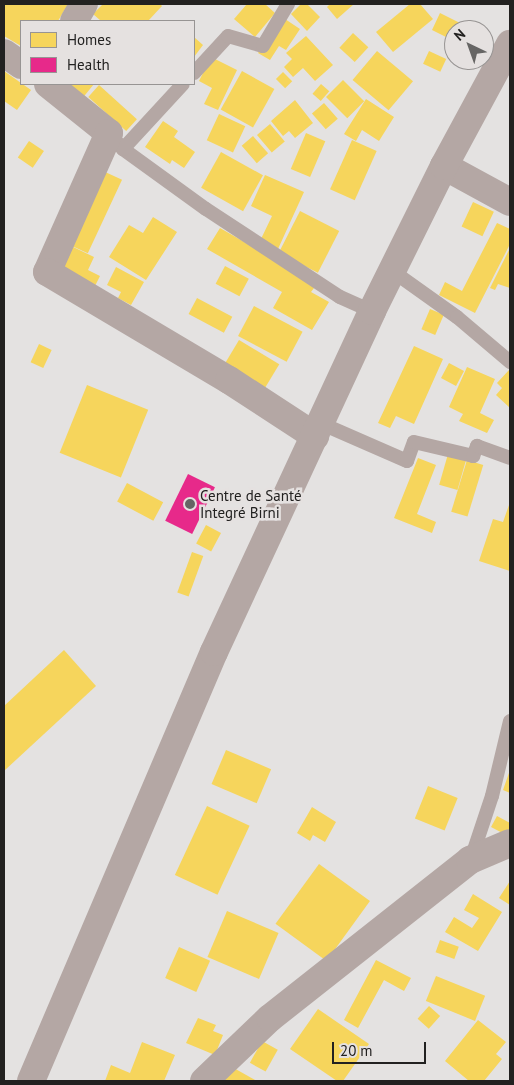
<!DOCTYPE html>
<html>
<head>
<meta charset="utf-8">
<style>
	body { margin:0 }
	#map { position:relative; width:514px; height:1085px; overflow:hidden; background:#e4e2e1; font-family:"PT Sans",sans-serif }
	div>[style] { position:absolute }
	.homes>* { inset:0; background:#f6d55c; transform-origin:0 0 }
	.health>* { inset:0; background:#e7298a; transform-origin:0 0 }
	.service>* { height:14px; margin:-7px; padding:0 7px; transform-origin:7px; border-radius:7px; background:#b4a7a4 }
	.minor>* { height:28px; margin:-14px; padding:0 14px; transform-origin:14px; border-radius:14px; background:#b4a7a4 }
	.tertiary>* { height:28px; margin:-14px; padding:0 14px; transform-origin:14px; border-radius:14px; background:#b4a7a4 }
	.dots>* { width:14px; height:14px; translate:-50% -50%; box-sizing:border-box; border:2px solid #e5e1e0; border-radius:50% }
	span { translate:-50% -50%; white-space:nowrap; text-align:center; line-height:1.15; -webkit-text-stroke:5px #e5e1e0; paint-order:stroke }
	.poi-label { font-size:15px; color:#222120 }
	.left { translate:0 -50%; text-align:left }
	.frame { position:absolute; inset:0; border:5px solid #222120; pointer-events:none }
	.legend { position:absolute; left:20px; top:20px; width:175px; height:65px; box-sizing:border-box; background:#e5e1e0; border:1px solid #979493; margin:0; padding:6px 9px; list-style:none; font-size:15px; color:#222120 }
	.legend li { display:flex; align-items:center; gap:10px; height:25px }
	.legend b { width:25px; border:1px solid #979493 }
	.north { position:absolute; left:444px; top:20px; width:50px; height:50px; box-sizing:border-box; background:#e5e1e0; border:1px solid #979493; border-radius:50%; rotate:318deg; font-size:14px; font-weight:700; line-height:20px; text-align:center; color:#222120 }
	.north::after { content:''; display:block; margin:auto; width:18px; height:22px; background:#666564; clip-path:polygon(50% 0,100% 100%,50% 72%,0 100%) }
	.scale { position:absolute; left:332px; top:1042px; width:94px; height:22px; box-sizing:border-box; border:2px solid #222120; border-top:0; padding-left:6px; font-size:15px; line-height:18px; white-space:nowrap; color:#222120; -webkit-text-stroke:4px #e5e1e0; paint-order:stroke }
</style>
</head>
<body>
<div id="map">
	<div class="homes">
		<i style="clip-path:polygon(5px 4px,68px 4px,58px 21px,21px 21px,21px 46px,4px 36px)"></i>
		<i style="clip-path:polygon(103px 4px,160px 4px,162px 6px,148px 21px,101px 21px,93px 14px)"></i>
		<i style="clip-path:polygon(247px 4px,265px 4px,275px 13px,255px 37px,234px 19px)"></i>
		<i style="clip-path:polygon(301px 4px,307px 4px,320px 17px,307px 31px,291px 14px)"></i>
		<i style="clip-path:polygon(330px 4px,354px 4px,337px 19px,327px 7px)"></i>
		<i style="clip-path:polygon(410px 4px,420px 4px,433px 19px,393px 52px,376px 32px)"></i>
		<i style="clip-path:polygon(440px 13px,466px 26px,464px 30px,454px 30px,454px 41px,432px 30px)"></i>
		<i style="clip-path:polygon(282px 17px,300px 29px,286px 50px,279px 46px,270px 60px,258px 53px)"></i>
		<i style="left:353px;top:33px;width:21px;height:20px;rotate:43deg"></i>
		<i style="clip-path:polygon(306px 36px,333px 65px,315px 81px,303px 68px,293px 77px,284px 67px,292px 59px,286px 53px)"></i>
		<i style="clip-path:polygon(194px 37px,203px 45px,194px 57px)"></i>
		<i style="left:377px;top:51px;width:47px;height:38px;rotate:40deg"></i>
		<i style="left:429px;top:51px;width:19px;height:14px;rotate:25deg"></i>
		<i style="clip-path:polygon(211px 57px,237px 70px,218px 110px,204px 104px,212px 88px,199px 81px)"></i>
		<i style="clip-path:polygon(4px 71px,31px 90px,17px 110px,4px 101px)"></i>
		<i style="left:242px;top:71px;width:37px;height:44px;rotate:29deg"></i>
		<i style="left:283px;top:72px;width:13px;height:10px;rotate:45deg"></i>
		<i style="left:343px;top:80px;width:30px;height:24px;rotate:45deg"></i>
		<i style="clip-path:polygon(61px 84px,94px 84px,81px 100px)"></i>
		<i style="left:321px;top:84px;width:11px;height:13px;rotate:41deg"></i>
		<i style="left:99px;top:85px;width:51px;height:16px;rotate:42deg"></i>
		<i style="clip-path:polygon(366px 99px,394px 117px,379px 141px,362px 130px,356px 141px,344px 134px)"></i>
		<i style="clip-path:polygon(295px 100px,313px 123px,295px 138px,289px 131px,283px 136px,271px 121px)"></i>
		<i style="left:324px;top:103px;width:21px;height:16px;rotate:49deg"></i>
		<i style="left:219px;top:114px;width:29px;height:29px;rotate:25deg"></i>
		<i style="clip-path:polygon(163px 121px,178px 131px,174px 137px,195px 152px,184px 168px,172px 160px,170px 164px,145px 147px)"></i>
		<i style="left:270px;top:124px;width:23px;height:17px;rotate:50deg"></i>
		<i style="left:306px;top:133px;width:21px;height:39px;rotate:23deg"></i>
		<i style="left:253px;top:136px;width:23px;height:15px;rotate:49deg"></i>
		<i style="left:352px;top:140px;width:27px;height:54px;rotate:24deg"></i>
		<i style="left:29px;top:141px;width:18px;height:20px;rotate:34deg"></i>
		<i style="left:221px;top:152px;width:48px;height:41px;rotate:29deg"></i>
		<i style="left:103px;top:171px;width:21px;height:81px;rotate:25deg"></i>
		<i style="clip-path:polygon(265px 175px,304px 192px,278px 249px,260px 241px,272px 216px,251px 206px)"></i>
		<i style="left:473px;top:202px;width:23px;height:27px;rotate:25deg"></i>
		<i style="left:300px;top:211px;width:44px;height:47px;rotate:27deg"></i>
		<i style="clip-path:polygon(153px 217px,177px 232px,146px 280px,109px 257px,129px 225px,143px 233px)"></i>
		<i style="clip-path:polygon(497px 223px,510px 229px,510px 244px,475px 313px,439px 295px,445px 282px,462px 291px)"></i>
		<i style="clip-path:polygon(220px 228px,317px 284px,311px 292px,329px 302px,312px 330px,273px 308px,282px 292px,207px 249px)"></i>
		<i style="clip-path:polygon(69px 245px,94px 257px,88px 270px,100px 276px,92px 292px,54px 275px)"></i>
		<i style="clip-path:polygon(510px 248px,510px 288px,498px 284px,495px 290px,490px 288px)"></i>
		<i style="left:225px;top:266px;width:27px;height:20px;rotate:28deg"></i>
		<i style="clip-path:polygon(116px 267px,144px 282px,131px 305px,118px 298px,121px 292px,107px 285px)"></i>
		<i style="left:197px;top:298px;width:40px;height:18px;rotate:28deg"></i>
		<i style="left:254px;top:306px;width:55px;height:34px;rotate:28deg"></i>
		<i style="left:430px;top:309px;width:15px;height:22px;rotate:23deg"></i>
		<i style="left:239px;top:340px;width:47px;height:34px;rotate:31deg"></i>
		<i style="left:39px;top:344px;width:14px;height:20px;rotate:25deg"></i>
		<i style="clip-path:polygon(414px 346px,443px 359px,414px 424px,396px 416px,390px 428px,378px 423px)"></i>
		<i style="left:449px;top:363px;width:17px;height:17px;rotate:28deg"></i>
		<i style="clip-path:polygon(467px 367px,495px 379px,480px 413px,494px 420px,487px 433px,459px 421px,463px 414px,449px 407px)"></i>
		<i style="clip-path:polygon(509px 370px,510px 371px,510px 408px,496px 395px,502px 388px,497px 383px)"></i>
		<i style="left:87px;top:385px;width:66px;height:73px;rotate:22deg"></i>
		<i style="left:448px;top:454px;width:19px;height:32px;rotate:16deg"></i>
		<i style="clip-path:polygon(418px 458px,436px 465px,417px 514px,436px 522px,432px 533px,394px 518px)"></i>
		<i style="left:467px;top:460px;width:17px;height:54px;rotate:17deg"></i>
		<i style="left:127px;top:483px;width:41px;height:21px;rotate:28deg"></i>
		<i style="clip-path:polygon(509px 505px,510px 505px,510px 571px,479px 561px,493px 519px,503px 522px)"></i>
		<i style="left:206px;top:525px;width:17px;height:21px;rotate:28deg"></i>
		<i style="left:192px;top:552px;width:12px;height:43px;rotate:20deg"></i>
		<i style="clip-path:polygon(64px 650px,96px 686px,4px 771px,4px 706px)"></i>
		<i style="left:226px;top:750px;width:49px;height:37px;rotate:23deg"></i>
		<i style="clip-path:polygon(510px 770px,510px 793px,503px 790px)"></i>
		<i style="left:428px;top:786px;width:32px;height:35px;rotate:22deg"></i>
		<i style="left:207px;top:806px;width:47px;height:76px;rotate:25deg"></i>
		<i style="clip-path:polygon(312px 807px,336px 822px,325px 842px,313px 835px,310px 841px,297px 833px)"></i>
		<i style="clip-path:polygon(497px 816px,510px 823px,510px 837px,491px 827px)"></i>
		<i style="left:319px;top:864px;width:63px;height:74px;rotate:36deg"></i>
		<i style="clip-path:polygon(510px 881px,510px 905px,499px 898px)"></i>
		<i style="clip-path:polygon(473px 894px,502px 912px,478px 951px,445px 932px,454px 917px,472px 928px,479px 918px,464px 910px)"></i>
		<i style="left:227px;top:911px;width:56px;height:50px;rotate:23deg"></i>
		<i style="left:440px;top:940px;width:20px;height:13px;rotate:20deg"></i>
		<i style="left:179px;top:947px;width:34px;height:34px;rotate:24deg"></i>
		<i style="clip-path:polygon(376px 960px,411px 978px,404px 991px,384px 980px,358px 1028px,344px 1020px)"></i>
		<i style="left:436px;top:976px;width:53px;height:27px;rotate:22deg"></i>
		<i style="left:429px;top:1006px;width:15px;height:17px;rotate:42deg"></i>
		<i style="clip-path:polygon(318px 1009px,369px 1044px,343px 1081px,337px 1081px,290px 1049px)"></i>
		<i style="clip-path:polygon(198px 1018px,216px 1025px,213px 1031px,223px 1035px,215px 1055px,186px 1043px)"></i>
		<i style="clip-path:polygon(478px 1020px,506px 1042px,496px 1054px,502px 1059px,484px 1081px,469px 1081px,445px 1061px)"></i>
		<i style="left:262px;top:1041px;width:18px;height:25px;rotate:29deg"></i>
		<i style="clip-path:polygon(142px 1042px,175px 1055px,164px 1081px,105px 1081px,111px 1065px,130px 1073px)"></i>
		<i style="clip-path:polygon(232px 1067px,257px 1081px,224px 1081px)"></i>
	</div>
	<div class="health">
		<i style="left:188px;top:474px;width:30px;height:52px;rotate:26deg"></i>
	</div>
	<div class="service">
		<i style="left:194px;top:73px;width:50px;rotate:-47.4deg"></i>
		<i style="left:228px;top:36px;width:36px;rotate:16deg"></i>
		<i style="left:263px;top:46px;width:49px;rotate:-59.2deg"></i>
		<i style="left:109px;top:133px;width:21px;rotate:49deg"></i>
		<i style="left:123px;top:149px;width:102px;rotate:35.9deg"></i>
		<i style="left:206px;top:209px;width:160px;rotate:33.3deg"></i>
		<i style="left:340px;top:297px;width:35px;rotate:24deg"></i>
		<i style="left:123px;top:149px;width:88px;rotate:-47.3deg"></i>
		<i style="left:391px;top:270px;width:81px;rotate:35.5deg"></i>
		<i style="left:457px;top:317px;width:70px;rotate:40.3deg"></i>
		<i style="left:320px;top:423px;width:95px;rotate:23.6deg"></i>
		<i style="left:407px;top:461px;width:20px;rotate:-70deg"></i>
		<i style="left:414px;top:442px;width:61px;rotate:13.3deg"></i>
		<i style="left:473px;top:456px;width:11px;rotate:-68deg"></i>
		<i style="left:477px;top:446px;width:35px;rotate:20deg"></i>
		<i style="left:471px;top:859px;width:66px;rotate:-71.6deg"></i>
		<i style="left:492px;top:796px;width:77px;rotate:-76.5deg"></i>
	</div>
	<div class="minor">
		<i style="left:74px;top:21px;width:20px;rotate:-60deg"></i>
		<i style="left:4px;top:53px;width:21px;rotate:35deg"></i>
		<i style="left:48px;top:84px;width:78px;rotate:38.8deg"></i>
		<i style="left:109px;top:133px;width:152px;rotate:114deg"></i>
		<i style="left:47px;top:272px;width:212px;rotate:30.7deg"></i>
		<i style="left:229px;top:380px;width:103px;rotate:33.1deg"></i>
		<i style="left:444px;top:166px;width:75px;rotate:28.6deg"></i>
		<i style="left:204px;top:1081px;width:91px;rotate:-43.7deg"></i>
		<i style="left:270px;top:1018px;width:255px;rotate:-38.3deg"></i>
		<i style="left:470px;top:860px;width:43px;rotate:-23deg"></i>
	</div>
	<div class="tertiary">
		<i style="left:31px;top:1081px;width:466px;rotate:-66.9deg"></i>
		<i style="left:214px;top:652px;width:376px;rotate:-65.1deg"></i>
		<i style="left:372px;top:311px;width:162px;rotate:-63.6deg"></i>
		<i style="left:444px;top:166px;width:139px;rotate:-61.6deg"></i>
	</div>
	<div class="dots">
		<i style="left:190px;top:504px;background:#666564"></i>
	</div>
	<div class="poi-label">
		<span class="left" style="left:200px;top:504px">Centre de Santé<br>Integré Birni</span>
	</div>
	<div class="frame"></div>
	<ul class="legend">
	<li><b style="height:14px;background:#f6d55c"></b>Homes</li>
	<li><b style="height:14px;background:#e7298a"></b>Health</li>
	</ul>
	<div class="north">N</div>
	<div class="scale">20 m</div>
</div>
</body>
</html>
